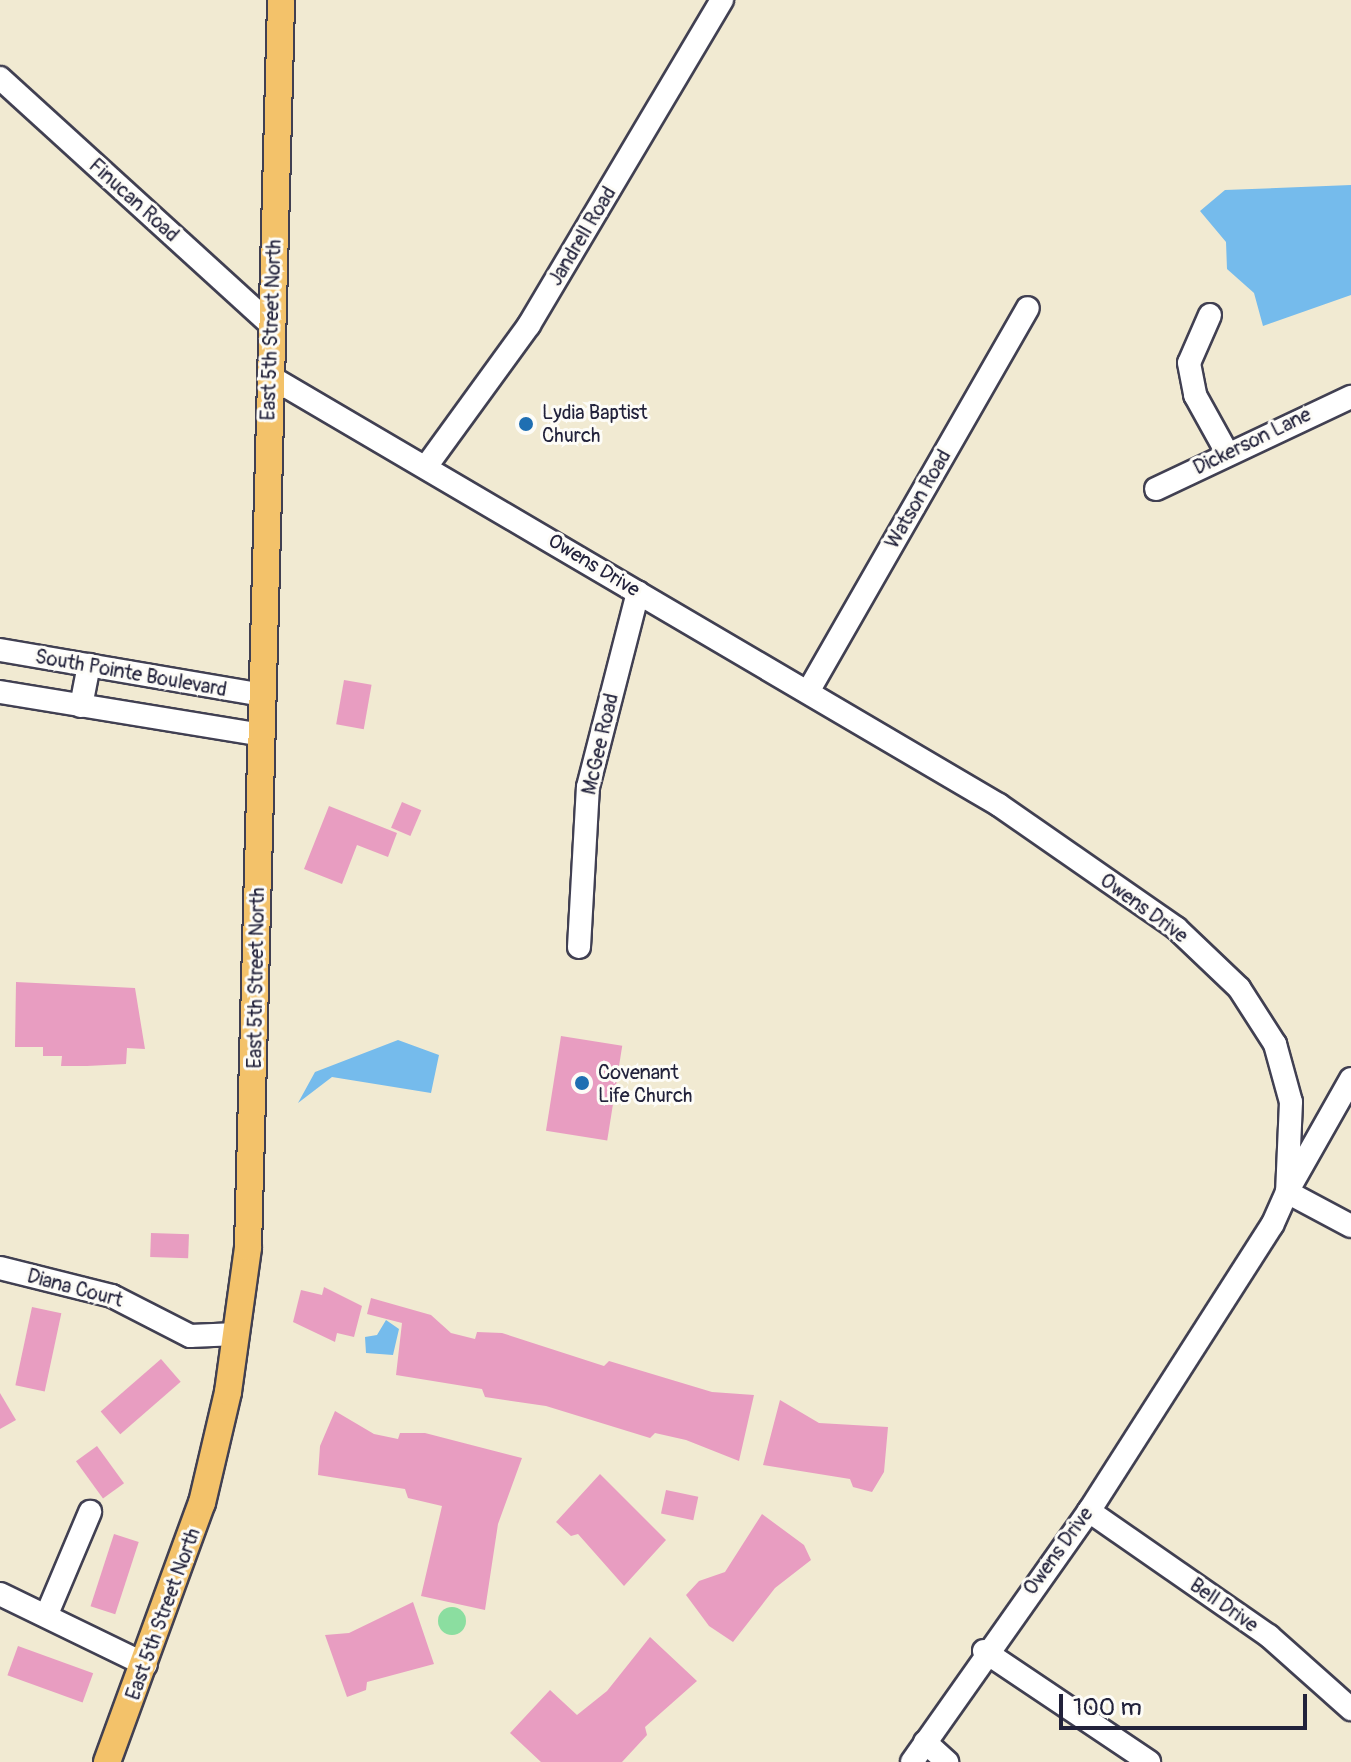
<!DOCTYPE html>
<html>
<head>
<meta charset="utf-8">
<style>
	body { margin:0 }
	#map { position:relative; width:1351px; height:1762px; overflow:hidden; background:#f1ead2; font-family:Pangolin,sans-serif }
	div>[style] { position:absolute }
	.green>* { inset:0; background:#8bdea0 }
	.round { border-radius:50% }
	.water>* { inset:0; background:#75bbec }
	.building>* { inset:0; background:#e89dc1; transform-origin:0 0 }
	.roads { filter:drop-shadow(2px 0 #414052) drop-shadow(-2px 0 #414052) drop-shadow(0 2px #414052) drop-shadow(0 -2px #414052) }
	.minor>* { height:22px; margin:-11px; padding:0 11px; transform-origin:11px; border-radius:11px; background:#fff }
	.major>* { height:26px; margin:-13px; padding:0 13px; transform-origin:13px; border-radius:13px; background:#f3c26a }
	.dots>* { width:22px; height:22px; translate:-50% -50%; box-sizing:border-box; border:4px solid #fdfcf7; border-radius:50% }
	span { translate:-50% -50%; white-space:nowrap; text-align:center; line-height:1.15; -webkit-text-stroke:6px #fdfcf7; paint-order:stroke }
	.street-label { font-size:20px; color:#22223b }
	.poi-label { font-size:20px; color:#22223b }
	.left { translate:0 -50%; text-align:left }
	.scale { position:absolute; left:1059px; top:1694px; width:248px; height:36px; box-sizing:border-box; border:4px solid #22223b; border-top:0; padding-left:10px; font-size:24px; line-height:28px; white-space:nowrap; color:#22223b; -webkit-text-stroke:6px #fdfcf7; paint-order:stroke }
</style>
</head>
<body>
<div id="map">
	<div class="green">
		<i class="round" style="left:438px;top:1607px;width:28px;height:28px"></i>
	</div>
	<div class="water">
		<i style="clip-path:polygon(1351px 185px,1351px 295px,1263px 326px,1254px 293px,1227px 269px,1226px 242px,1200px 211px,1225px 190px)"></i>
		<i style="clip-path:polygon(398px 1040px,439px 1055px,431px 1093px,332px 1077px,298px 1103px,315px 1072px)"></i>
		<i style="clip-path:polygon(386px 1320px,399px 1329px,393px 1355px,366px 1353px,365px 1337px,377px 1335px)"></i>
	</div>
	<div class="building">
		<i style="left:344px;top:680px;width:28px;height:45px;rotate:10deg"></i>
		<i style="left:402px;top:802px;width:21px;height:28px;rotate:23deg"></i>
		<i style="clip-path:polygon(329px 806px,397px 833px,388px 857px,357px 845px,342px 884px,304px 869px)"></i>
		<i style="clip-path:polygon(16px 982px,135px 988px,145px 1049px,127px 1048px,126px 1064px,87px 1066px,61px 1066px,62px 1056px,43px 1056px,43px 1047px,15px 1047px)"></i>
		<i style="left:561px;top:1036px;width:62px;height:96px;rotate:9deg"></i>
		<i style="left:151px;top:1233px;width:38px;height:24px;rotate:2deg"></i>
		<i style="clip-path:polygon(324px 1287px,362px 1306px,354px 1337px,337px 1333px,335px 1342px,293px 1322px,301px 1290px,322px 1295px)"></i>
		<i style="clip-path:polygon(371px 1298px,431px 1315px,451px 1333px,475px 1339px,477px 1332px,502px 1333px,604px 1366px,609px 1361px,712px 1392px,754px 1395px,739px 1461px,686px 1440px,655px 1433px,650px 1438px,546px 1406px,485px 1397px,482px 1389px,396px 1375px,402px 1323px,367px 1314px)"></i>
		<i style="left:32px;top:1307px;width:30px;height:80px;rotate:12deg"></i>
		<i style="left:161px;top:1359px;width:30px;height:80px;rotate:49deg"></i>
		<i style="clip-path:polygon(0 1393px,16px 1420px,0 1429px)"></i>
		<i style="clip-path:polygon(780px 1400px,819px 1423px,888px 1427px,884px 1472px,872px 1492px,853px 1487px,850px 1479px,763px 1465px)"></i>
		<i style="clip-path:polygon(335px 1411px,374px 1434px,398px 1439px,400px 1433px,425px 1433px,522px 1458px,498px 1524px,485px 1610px,421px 1596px,442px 1506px,408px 1498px,405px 1489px,318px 1475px,320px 1446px)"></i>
		<i style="left:97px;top:1446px;width:46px;height:26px;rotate:54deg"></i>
		<i style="clip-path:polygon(600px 1474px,666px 1540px,624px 1586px,578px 1534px,571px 1536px,556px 1522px)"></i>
		<i style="left:666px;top:1490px;width:33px;height:24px;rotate:12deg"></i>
		<i style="clip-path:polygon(762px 1514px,804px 1545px,811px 1560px,775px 1588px,733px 1642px,709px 1626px,686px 1595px,699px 1581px,725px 1572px)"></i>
		<i style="left:114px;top:1534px;width:26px;height:76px;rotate:18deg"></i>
		<i style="clip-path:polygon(413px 1602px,434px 1664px,367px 1682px,366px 1690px,347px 1697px,325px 1635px,349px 1633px)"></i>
		<i style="clip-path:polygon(650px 1637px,697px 1681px,645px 1727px,647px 1735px,622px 1762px,541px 1762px,510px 1733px,550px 1690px,577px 1715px,607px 1691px)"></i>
		<i style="left:18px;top:1646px;width:80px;height:31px;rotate:20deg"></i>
	</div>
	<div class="roads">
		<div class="minor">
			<i style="left:0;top:78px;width:362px;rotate:42.3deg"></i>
			<i style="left:1210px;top:315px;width:52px;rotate:113.6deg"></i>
			<i style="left:1189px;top:363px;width:33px;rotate:79deg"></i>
			<i style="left:1195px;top:395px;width:64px;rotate:61deg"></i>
			<i style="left:269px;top:376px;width:847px;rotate:30.44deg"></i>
			<i style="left:999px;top:805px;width:216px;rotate:34.8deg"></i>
			<i style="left:1176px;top:928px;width:87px;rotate:43.6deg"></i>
			<i style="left:1239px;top:988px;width:67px;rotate:57.3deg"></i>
			<i style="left:1275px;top:1044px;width:60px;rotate:74.6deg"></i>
			<i style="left:1291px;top:1102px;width:90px;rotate:92.5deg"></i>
			<i style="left:1287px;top:1192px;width:36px;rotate:114deg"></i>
			<i style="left:1272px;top:1225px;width:340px;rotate:122.6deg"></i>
			<i style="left:1089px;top:1511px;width:307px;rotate:125.2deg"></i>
			<i style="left:428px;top:464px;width:172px;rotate:-54deg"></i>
			<i style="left:529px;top:325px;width:378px;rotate:-59.3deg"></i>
			<i style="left:1156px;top:489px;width:216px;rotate:-25.3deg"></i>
			<i style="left:0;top:650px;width:266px;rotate:9.7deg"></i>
			<i style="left:809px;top:690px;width:440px;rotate:-60.2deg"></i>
			<i style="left:0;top:692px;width:266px;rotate:9.3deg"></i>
			<i style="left:81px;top:706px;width:42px;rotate:-79deg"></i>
			<i style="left:579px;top:947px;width:160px;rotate:-86.8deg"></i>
			<i style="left:588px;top:787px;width:201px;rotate:-75.6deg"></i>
			<i style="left:1351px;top:1079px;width:130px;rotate:119.5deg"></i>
			<i style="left:1287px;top:1192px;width:72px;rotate:28deg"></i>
			<i style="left:0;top:1268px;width:115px;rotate:14deg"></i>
			<i style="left:112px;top:1296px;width:88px;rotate:27.1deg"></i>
			<i style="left:190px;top:1336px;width:47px;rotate:-2.4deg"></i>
			<i style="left:1089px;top:1511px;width:219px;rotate:34.8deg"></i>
			<i style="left:1269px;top:1636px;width:110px;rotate:41.7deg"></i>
			<i style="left:0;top:1594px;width:162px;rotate:25.9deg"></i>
			<i style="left:47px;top:1614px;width:111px;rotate:-67.1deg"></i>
			<i style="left:984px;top:1651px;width:199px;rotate:33.9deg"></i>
			<i style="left:925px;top:1742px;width:30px;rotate:42deg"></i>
		</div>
		<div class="major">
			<i style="left:107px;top:1762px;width:276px;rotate:-69.9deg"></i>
			<i style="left:202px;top:1503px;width:114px;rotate:-76.8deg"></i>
			<i style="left:228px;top:1392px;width:146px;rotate:-82.1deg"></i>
			<i style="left:248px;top:1247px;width:1247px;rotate:-88.48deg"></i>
		</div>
	</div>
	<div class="dots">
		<i style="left:526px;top:424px;background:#1f6fb2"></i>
		<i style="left:582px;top:1083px;background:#1f6fb2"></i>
	</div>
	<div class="street-label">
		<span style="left:134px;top:200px;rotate:42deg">Finucan Road</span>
		<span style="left:582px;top:236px;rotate:-59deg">Jandrell Road</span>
		<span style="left:271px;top:330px;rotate:-88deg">East 5th Street North</span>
		<span style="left:1252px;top:441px;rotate:-26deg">Dickerson Lane</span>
		<span style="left:918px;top:499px;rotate:-60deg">Watson Road</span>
		<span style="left:594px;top:565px;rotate:31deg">Owens Drive</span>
		<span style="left:131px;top:673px;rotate:10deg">South Pointe Boulevard</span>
		<span style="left:600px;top:744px;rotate:-77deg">McGee Road</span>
		<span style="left:1144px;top:908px;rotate:36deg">Owens Drive</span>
		<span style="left:256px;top:978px;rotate:-89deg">East 5th Street North</span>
		<span style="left:75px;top:1288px;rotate:15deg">Diana Court</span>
		<span style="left:1058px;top:1551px;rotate:-54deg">Owens Drive</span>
		<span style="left:1224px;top:1605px;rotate:35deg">Bell Drive</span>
		<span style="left:163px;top:1614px;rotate:-70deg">East 5th Street North</span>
	</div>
	<div class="poi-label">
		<span class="left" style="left:542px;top:424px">Lydia Baptist<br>Church</span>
		<span class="left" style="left:598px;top:1084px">Covenant<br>Life Church</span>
	</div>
	<div class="scale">100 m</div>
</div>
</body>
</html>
